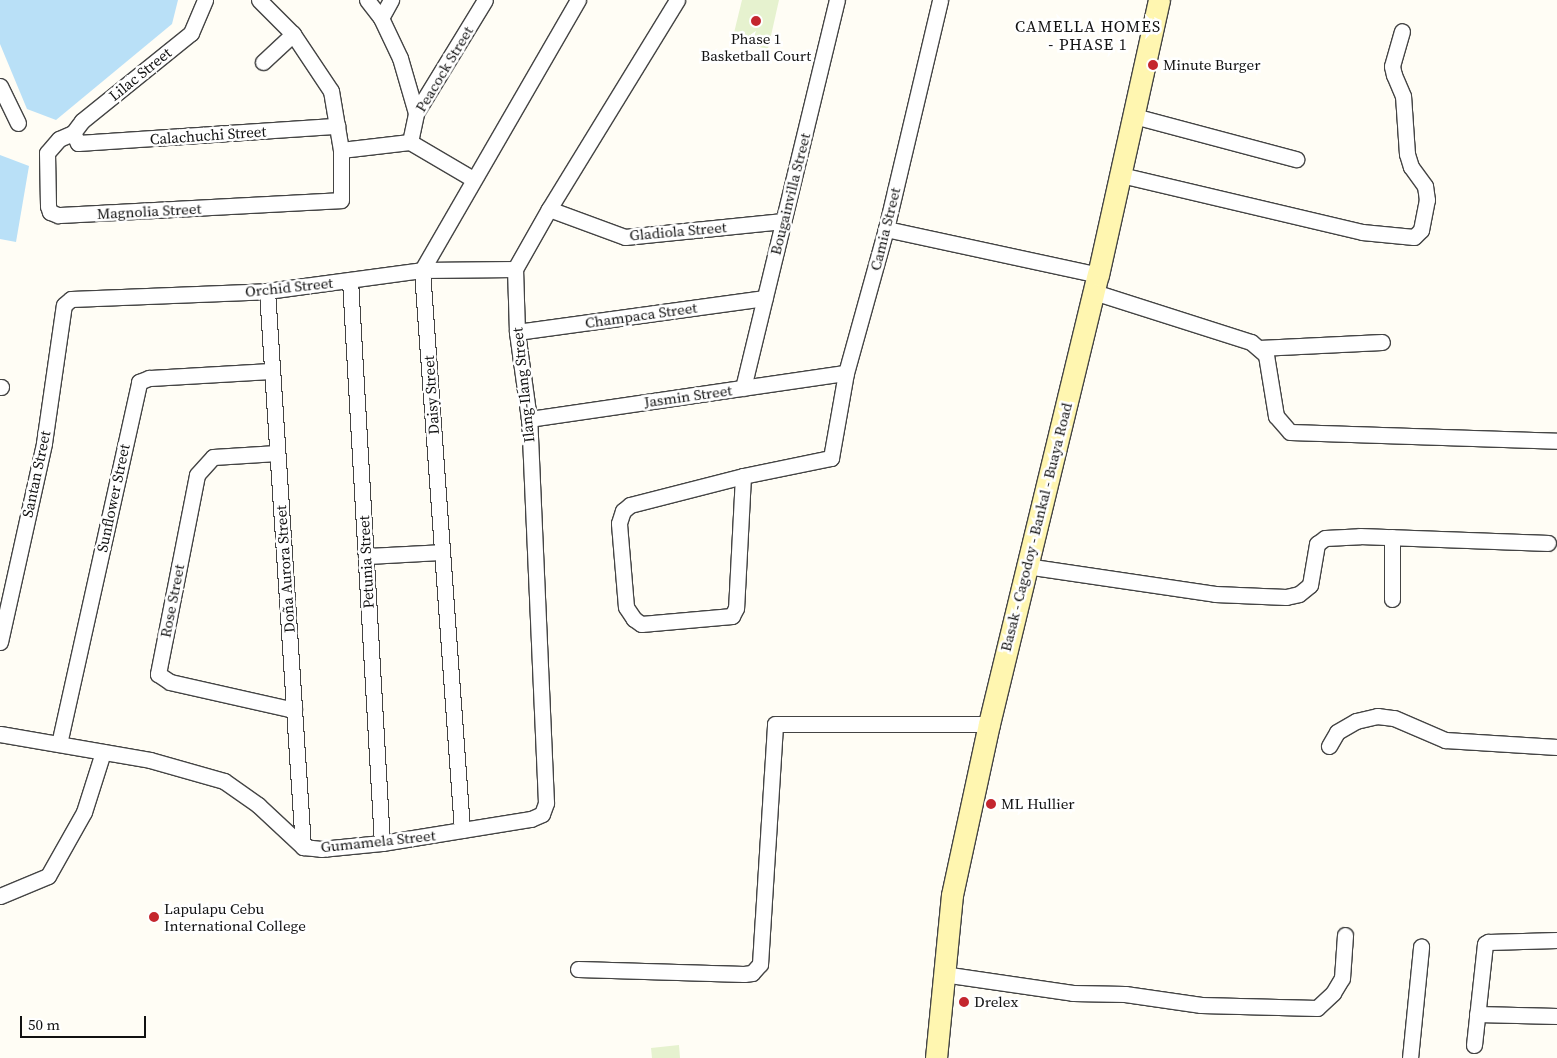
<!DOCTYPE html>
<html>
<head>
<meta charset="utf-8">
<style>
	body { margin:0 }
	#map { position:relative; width:1557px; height:1058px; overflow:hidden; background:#fffdf5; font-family:"Source Serif 4",serif }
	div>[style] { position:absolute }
	.pitch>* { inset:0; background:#e6f2cf }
	.water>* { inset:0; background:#b9e0f7 }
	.roads { filter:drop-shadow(1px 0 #444) drop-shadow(-1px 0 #444) drop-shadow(0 1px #444) drop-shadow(0 -1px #444) }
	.street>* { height:15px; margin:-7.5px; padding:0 7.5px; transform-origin:7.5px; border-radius:7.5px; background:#fff }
	.secondary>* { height:21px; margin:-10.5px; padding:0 10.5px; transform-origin:10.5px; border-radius:10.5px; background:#fff6b0 }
	.dots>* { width:14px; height:14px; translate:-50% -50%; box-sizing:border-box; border:2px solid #fff; border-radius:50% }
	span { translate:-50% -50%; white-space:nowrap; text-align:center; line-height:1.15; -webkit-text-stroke:5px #fff; paint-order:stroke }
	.poi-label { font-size:15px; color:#111 }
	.left { translate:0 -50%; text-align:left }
	.street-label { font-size:15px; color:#111 }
	.neighbourhood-label { font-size:16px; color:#111; letter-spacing:1px }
	.scale { position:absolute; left:20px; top:1016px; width:126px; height:22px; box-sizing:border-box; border:2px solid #111; border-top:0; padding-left:6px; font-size:15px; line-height:18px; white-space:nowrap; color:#111; -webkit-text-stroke:4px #fff; paint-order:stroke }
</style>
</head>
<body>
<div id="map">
	<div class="pitch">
		<i style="clip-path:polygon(742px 0,779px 0,768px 49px,732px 41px)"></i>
		<i style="clip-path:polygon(679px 1045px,680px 1058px,652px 1058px,651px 1048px)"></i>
	</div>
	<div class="water">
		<i style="clip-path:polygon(0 0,178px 0,172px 24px,56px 120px,27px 109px,0 44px)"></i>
		<i style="clip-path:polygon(0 155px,29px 166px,16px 242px,0 239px)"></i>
	</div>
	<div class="roads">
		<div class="street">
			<i style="left:205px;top:0;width:36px;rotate:113deg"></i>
			<i style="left:191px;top:33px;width:140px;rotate:141.1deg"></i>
			<i style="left:82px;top:121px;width:15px;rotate:127deg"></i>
			<i style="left:73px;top:133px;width:11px;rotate:63deg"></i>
			<i style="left:78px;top:143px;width:260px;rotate:-3.8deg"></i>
			<i style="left:367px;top:0;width:23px;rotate:52deg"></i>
			<i style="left:381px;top:18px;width:44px;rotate:64.6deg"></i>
			<i style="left:400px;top:58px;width:57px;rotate:73.8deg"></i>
			<i style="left:381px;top:18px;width:21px;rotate:-61deg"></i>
			<i style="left:263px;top:62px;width:41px;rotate:-43deg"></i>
			<i style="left:0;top:86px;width:41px;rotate:64.1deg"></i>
			<i style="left:1134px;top:116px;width:168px;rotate:14.9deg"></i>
			<i style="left:73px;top:133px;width:15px;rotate:157deg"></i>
			<i style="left:59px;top:139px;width:18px;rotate:131deg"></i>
			<i style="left:47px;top:153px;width:53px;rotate:88.9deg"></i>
			<i style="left:48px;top:206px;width:6px;rotate:72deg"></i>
			<i style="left:50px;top:212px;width:9px;rotate:21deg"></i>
			<i style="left:58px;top:215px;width:283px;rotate:-3deg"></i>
			<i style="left:341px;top:200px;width:50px;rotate:-90deg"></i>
			<i style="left:341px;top:150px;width:60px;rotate:-99.6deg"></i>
			<i style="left:331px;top:91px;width:69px;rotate:-123.7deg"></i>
			<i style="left:293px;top:34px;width:48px;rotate:-135deg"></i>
			<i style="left:410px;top:142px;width:30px;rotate:-78deg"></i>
			<i style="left:416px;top:113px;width:132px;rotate:-58.6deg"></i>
			<i style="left:341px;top:150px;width:69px;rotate:-6.6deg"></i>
			<i style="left:410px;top:142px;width:73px;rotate:30.4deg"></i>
			<i style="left:1121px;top:175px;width:248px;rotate:13.3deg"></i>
			<i style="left:1362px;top:232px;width:52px;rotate:5.5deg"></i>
			<i style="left:1414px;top:237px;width:10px;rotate:-45deg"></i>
			<i style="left:1421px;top:230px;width:31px;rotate:-79deg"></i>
			<i style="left:1427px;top:200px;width:14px;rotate:-98deg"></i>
			<i style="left:1425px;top:186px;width:24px;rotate:-126deg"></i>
			<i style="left:1411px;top:167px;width:14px;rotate:-107deg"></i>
			<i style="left:1407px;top:154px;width:58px;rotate:-93.9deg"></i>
			<i style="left:1403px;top:96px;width:23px;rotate:-113deg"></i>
			<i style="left:1394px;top:75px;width:9px;rotate:-103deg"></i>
			<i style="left:1392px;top:66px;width:36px;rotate:-74deg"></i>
			<i style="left:549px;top:209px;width:81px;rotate:20.2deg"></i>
			<i style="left:625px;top:237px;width:159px;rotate:-5.8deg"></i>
			<i style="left:886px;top:229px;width:217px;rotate:12.2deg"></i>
			<i style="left:350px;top:280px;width:564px;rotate:86.75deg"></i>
			<i style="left:267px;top:291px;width:557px;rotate:86.3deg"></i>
			<i style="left:1094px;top:292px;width:165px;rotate:17.7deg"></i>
			<i style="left:1251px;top:342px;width:20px;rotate:41deg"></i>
			<i style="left:1266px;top:355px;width:62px;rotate:80.7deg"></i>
			<i style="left:1276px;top:416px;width:21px;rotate:49deg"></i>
			<i style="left:1290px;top:432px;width:267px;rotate:1.9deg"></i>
			<i style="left:517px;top:332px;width:250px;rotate:-7.8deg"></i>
			<i style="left:1259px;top:348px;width:123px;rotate:-2.8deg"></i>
			<i style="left:0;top:387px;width:1px"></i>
			<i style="left:743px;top:388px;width:399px;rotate:-76.4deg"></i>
			<i style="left:529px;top:419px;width:320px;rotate:-8.3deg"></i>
			<i style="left:277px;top:453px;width:64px;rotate:176.4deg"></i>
			<i style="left:213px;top:457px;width:24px;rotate:132deg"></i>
			<i style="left:197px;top:475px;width:203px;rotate:101.1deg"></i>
			<i style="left:158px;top:674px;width:14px;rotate:34deg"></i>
			<i style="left:170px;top:682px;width:127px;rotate:12.7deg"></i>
			<i style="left:743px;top:476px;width:132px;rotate:93deg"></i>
			<i style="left:736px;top:608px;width:9px;rotate:117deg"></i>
			<i style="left:732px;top:616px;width:91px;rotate:175deg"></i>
			<i style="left:641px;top:624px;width:9px;rotate:-144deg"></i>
			<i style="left:634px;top:619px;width:14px;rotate:-124deg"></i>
			<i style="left:626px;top:607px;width:84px;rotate:-94.8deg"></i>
			<i style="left:619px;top:523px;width:13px;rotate:-72deg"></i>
			<i style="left:623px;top:511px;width:9px;rotate:-41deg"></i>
			<i style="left:630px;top:505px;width:117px;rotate:-14.4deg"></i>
			<i style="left:743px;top:476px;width:90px;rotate:-11.6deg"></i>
			<i style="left:831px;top:458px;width:86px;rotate:-80deg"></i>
			<i style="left:846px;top:373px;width:149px;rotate:-74.5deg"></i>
			<i style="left:886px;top:229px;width:235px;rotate:-76.7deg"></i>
			<i style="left:366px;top:556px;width:76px;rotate:-3deg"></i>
			<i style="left:1026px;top:566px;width:191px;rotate:8.4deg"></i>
			<i style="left:1215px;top:594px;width:71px;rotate:2.4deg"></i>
			<i style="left:1286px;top:597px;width:13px;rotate:-13deg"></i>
			<i style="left:1299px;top:594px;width:14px;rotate:-39deg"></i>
			<i style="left:1310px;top:585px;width:42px;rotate:-80.3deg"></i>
			<i style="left:1317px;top:544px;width:10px;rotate:-37deg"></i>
			<i style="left:1325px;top:538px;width:35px;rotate:-3deg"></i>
			<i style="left:1360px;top:536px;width:188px;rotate:2.1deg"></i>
			<i style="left:1392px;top:599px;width:62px;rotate:-90deg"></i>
			<i style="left:0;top:642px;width:204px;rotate:-77.5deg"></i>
			<i style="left:44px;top:443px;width:139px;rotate:-81.8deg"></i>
			<i style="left:64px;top:305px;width:9px;rotate:-41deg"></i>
			<i style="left:71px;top:299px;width:196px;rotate:-2.3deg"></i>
			<i style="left:267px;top:291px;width:156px;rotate:-7.7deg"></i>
			<i style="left:422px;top:270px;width:93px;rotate:-0.6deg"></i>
			<i style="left:0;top:734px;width:152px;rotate:9.8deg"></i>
			<i style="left:150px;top:760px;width:77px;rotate:15.8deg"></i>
			<i style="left:224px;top:781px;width:42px;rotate:35.2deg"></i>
			<i style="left:258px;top:805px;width:62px;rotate:43deg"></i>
			<i style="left:303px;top:847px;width:18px;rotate:6deg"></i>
			<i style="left:321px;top:849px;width:61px;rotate:-5.6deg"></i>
			<i style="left:382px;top:843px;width:151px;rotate:-9.2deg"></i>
			<i style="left:531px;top:819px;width:12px;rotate:-24deg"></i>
			<i style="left:542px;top:814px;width:12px;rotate:-70deg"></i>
			<i style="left:546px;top:803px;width:384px;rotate:-92.5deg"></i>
			<i style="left:529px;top:419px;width:88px;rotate:-97.9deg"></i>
			<i style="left:517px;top:332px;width:63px;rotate:-91.8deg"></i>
			<i style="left:515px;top:269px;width:69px;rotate:-60.5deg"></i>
			<i style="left:549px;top:209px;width:245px;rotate:-58.5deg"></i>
			<i style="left:59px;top:744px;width:371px;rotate:-77.5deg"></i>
			<i style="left:139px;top:382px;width:11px;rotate:-22deg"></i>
			<i style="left:149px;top:378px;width:123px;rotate:-3.3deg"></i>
			<i style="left:1329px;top:746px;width:16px;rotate:-60deg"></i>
			<i style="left:1337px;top:732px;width:22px;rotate:-30deg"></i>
			<i style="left:1356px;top:721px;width:22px;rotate:-13deg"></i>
			<i style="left:1377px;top:716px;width:17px;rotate:7deg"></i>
			<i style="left:1394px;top:718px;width:56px;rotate:23.3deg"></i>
			<i style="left:1445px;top:740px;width:112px;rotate:3.6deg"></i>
			<i style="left:462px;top:830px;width:561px;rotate:-94.09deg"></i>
			<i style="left:422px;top:270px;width:312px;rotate:-60deg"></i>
			<i style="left:0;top:896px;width:52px;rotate:-22.6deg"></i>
			<i style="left:48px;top:876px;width:73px;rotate:-60.6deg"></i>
			<i style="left:84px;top:812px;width:63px;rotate:-72.4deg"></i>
			<i style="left:578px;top:969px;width:166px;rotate:1.7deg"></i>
			<i style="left:744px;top:974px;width:8px;rotate:-7deg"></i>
			<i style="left:752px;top:973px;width:12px;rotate:-48deg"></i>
			<i style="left:760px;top:964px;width:240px;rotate:-86.4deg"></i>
			<i style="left:775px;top:724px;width:214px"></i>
			<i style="left:943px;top:974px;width:131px;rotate:8.3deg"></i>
			<i style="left:1073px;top:993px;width:52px;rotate:1.1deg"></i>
			<i style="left:1125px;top:994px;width:77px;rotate:8.2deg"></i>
			<i style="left:1201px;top:1005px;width:116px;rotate:1.5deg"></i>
			<i style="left:1317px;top:1008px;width:22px;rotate:-43deg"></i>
			<i style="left:1333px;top:993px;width:17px;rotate:-59deg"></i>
			<i style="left:1342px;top:978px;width:43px;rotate:-86deg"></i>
			<i style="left:1477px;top:1014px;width:80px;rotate:1.4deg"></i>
			<i style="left:1474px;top:1045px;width:102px;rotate:-83.8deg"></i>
			<i style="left:1485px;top:944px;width:4px;rotate:-34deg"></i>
			<i style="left:1488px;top:942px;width:69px;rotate:-1.7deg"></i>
			<i style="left:1410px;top:1058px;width:112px;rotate:-84.3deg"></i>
		</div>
		<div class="secondary">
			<i style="left:936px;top:1058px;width:164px;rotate:-84.4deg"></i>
			<i style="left:952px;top:895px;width:175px;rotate:-77.8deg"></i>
			<i style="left:989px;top:724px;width:462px;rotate:-76.4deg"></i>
			<i style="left:1098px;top:275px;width:282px;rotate:-77.5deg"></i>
		</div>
	</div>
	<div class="dots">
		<i style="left:756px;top:21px;background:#c4262e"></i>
		<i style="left:1153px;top:65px;background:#c4262e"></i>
		<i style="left:991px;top:804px;background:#c4262e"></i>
		<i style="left:154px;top:917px;background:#c4262e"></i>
		<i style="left:964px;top:1002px;background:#c4262e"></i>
	</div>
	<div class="poi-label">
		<span style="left:756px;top:47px">Phase 1<br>Basketball Court</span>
		<span class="left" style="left:1163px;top:65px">Minute Burger</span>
		<span class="left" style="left:1001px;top:804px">ML Hullier</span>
		<span class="left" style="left:164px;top:917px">Lapulapu Cebu<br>International College</span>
		<span class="left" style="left:974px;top:1002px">Drelex</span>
	</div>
	<div class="street-label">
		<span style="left:444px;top:69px;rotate:-59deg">Peacock Street</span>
		<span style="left:140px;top:74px;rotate:-39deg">Lilac Street</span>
		<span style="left:208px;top:135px;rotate:-4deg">Calachuchi Street</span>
		<span style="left:790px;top:194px;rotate:-76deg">Bougainvilla Street</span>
		<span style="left:149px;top:211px;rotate:-3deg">Magnolia Street</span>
		<span style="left:885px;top:229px;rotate:-76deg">Camia Street</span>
		<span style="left:678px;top:231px;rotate:-5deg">Gladiola Street</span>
		<span style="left:289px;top:287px;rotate:-6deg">Orchid Street</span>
		<span style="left:641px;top:315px;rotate:-8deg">Champaca Street</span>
		<span style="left:523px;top:385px;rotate:-96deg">Ilang-Ilang Street</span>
		<span style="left:431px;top:395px;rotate:-94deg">Daisy Street</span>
		<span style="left:688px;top:396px;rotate:-8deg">Jasmin Street</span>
		<span style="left:36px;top:474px;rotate:-78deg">Santan Street</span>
		<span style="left:113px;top:498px;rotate:-78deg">Sunflower Street</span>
		<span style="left:1036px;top:527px;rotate:-76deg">Basak - Cagodoy - Bankal - Buaya Road</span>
		<span style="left:366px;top:562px;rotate:-93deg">Petunia Street</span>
		<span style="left:285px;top:569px;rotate:-94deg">Doña Aurora Street</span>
		<span style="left:172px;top:601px;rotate:-79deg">Rose Street</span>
		<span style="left:378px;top:841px;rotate:-6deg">Gumamela Street</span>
	</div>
	<div class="neighbourhood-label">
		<span style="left:1088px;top:35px">CAMELLA HOMES<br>- PHASE 1</span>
	</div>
	<div class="scale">50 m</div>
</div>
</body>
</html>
